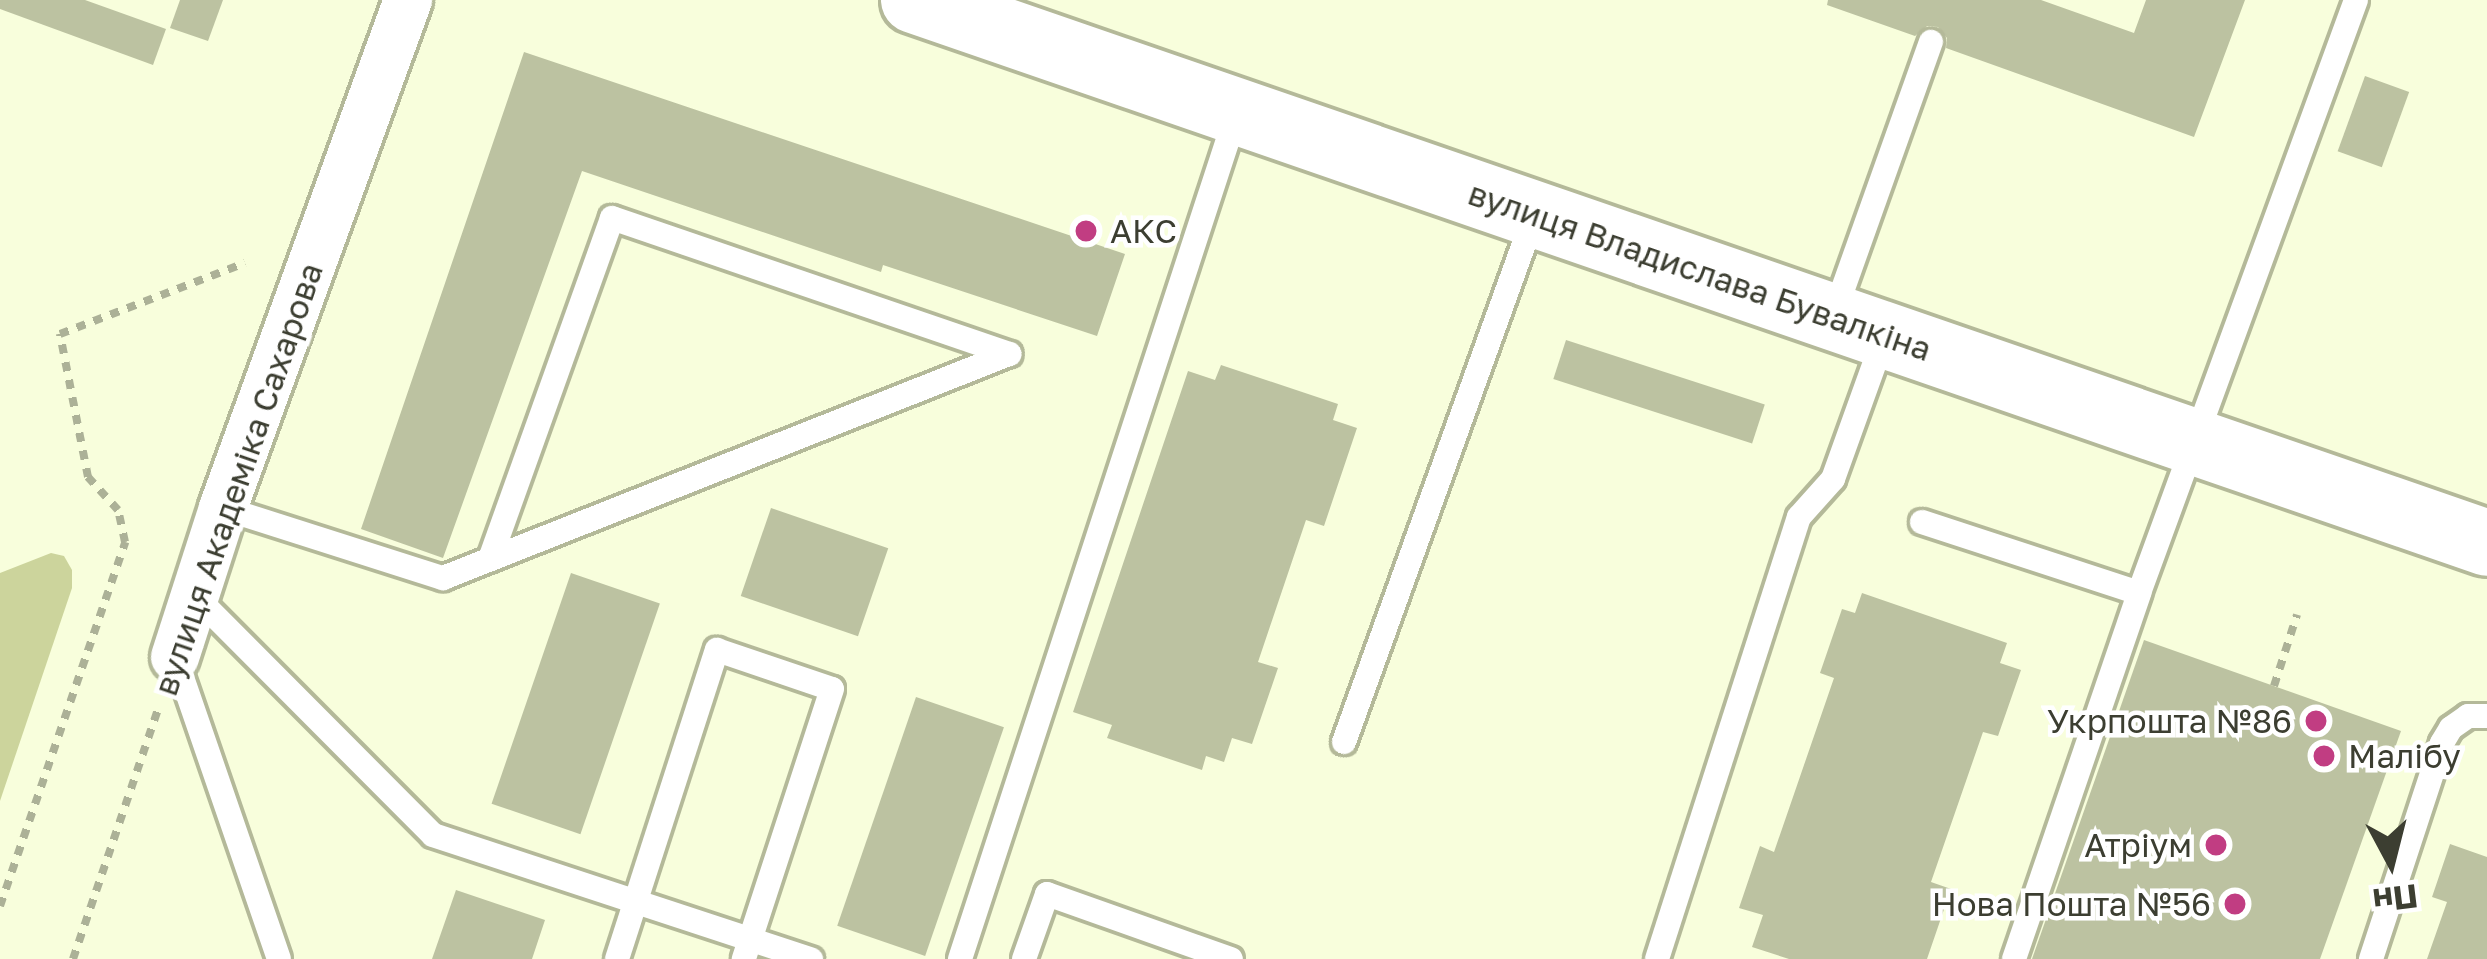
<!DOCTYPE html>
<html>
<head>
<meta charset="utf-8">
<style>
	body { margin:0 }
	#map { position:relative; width:2487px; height:959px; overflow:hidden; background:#f8fedc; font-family:"Golos Text",sans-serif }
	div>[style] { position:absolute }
	.green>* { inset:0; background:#ccd49c }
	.building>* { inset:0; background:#bcc2a1; transform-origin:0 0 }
	.path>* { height:8px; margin-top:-4px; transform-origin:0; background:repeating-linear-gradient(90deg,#acb197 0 9px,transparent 0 18px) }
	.roads { filter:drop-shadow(3px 0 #b4b999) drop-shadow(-3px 0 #b4b999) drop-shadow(0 3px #b4b999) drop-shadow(0 -3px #b4b999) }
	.lane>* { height:24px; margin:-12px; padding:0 12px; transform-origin:12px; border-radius:12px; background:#fff }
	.street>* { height:48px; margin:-24px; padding:0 24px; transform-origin:24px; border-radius:24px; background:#fff }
	.secondary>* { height:66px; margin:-33px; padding:0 33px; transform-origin:33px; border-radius:33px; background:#fff }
	.dots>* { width:33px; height:33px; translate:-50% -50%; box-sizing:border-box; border:6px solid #fff; border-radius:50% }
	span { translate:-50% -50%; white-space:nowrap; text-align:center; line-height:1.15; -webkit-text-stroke:9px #fff; paint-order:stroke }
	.poi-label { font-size:33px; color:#3c3e31 }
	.left { translate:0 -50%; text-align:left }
	.right { translate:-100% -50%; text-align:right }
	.street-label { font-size:33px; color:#3c3e31 }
	.north { position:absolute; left:2331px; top:803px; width:120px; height:120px; -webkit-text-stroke:9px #fff; paint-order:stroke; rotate:173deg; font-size:33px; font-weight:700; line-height:48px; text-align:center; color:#3c3e31 }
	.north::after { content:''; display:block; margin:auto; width:42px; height:54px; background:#3c3e31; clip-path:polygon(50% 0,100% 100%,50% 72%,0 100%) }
</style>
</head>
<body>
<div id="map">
	<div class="green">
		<i style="clip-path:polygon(51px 553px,64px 556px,72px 570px,72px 588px,0 801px,0 573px)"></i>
	</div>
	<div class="building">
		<i style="clip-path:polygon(0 0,85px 0,166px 29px,153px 65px,0 9px)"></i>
		<i style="clip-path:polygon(180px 0,223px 0,208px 41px,170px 28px)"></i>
		<i style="clip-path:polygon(1828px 0,2041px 0,2134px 33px,2146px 0,2245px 0,2194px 137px,1946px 48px,1947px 38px,1938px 27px,1927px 26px,1915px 36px,1827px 5px)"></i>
		<i style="clip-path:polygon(524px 52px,1125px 254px,1097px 336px,883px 265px,881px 272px,582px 171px,443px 558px,361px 529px)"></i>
		<i style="left:2365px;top:76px;width:47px;height:80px;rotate:20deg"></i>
		<i style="left:1566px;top:340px;width:209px;height:41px;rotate:18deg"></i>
		<i style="clip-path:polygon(1221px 365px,1338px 404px,1333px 420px,1357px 428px,1324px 526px,1306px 520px,1258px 662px,1278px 668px,1252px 744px,1232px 738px,1224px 762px,1206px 756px,1202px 770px,1107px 738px,1112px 725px,1073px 712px,1188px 371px,1215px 380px)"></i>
		<i style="left:771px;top:508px;width:124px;height:93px;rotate:19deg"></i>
		<i style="left:571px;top:573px;width:94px;height:244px;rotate:19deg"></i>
		<i style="clip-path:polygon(1862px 593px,2007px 643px,2000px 663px,2021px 670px,1998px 736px,1983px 732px,1931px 882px,1951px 889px,1927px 959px,1789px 959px,1752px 947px,1763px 915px,1739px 908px,1760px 846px,1774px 852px,1834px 678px,1820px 673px,1842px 609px,1855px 613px)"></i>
		<i style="clip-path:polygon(2144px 640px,2401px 731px,2320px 959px,2032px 959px)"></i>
		<i style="left:916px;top:697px;width:93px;height:242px;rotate:19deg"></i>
		<i style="clip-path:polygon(2450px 844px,2487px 857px,2487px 959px,2427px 959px,2447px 902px,2432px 897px)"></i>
		<i style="clip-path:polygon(456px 890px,545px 920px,532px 959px,432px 959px)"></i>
	</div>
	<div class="path">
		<i style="left:2274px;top:686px;width:75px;rotate:-72.1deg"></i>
		<i style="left:0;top:906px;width:385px;rotate:-71deg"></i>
		<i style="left:125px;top:542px;width:33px;rotate:-102deg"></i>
		<i style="left:118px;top:510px;width:45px;rotate:-132.3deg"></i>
		<i style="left:88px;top:477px;width:146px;rotate:-101.1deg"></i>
		<i style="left:60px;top:334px;width:198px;rotate:-21deg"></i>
		<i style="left:73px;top:959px;width:264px;rotate:-71.2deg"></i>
	</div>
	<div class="roads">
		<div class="lane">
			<i style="left:1834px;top:314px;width:289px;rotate:-70.4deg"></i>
			<i style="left:223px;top:508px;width:231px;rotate:17.7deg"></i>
			<i style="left:443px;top:578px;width:609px;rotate:-21.59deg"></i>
			<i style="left:1922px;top:522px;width:228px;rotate:18.1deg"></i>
			<i style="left:490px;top:559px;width:362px;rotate:-70.3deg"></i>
			<i style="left:612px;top:218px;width:420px;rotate:18.9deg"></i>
			<i style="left:195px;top:596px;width:337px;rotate:45.1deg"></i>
			<i style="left:433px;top:835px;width:398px;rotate:18.2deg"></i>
			<i style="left:175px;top:657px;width:319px;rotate:71deg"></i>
			<i style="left:1344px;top:742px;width:556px;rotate:-70.13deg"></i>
			<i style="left:617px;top:959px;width:325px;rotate:-72.1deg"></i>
			<i style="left:717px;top:650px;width:121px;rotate:18.7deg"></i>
			<i style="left:832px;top:689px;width:284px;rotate:108.1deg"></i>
			<i style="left:960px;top:959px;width:891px;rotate:-71.89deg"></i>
			<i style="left:1024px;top:959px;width:69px;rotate:-70.5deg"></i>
			<i style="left:1047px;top:894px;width:195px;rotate:19.5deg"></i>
			<i style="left:1657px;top:959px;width:464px;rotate:-72.2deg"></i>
			<i style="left:1799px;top:517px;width:51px;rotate:-48.2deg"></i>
			<i style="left:1833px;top:479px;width:151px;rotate:-70.2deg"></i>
			<i style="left:2014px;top:959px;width:387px;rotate:-71.1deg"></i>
			<i style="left:2139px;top:593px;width:631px;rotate:-69.9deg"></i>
			<i style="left:2371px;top:959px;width:227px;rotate:-71.8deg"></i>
			<i style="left:2442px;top:743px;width:17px;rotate:-59deg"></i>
			<i style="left:2451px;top:728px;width:21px;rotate:-35deg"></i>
			<i style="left:2468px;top:716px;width:19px"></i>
		</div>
		<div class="street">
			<i style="left:175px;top:657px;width:157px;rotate:-72.1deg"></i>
			<i style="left:223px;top:508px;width:541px;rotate:-69.99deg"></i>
		</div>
		<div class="secondary">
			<i style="left:914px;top:0;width:1664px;rotate:19.04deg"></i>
		</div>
	</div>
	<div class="dots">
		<i style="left:1086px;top:231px;background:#c13d82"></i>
		<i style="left:2316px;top:721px;background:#c13d82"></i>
		<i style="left:2324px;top:756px;background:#c13d82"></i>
		<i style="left:2216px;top:845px;background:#c13d82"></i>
		<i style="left:2235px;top:904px;background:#c13d82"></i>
	</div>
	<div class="poi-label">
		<span class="left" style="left:1110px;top:231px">АКС</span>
		<span class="right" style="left:2292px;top:721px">Укрпошта №86</span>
		<span class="left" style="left:2348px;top:756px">Малiбу</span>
		<span class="right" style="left:2192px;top:845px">Атріум</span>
		<span class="right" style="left:2211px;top:904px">Нова Пошта №56</span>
	</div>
	<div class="street-label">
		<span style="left:1700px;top:271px;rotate:19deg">вулиця Владислава Бувалкіна</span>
		<span style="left:238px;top:479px;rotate:-71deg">вулиця Академіка Сахарова</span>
	</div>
	<div class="north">Пн</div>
</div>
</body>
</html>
